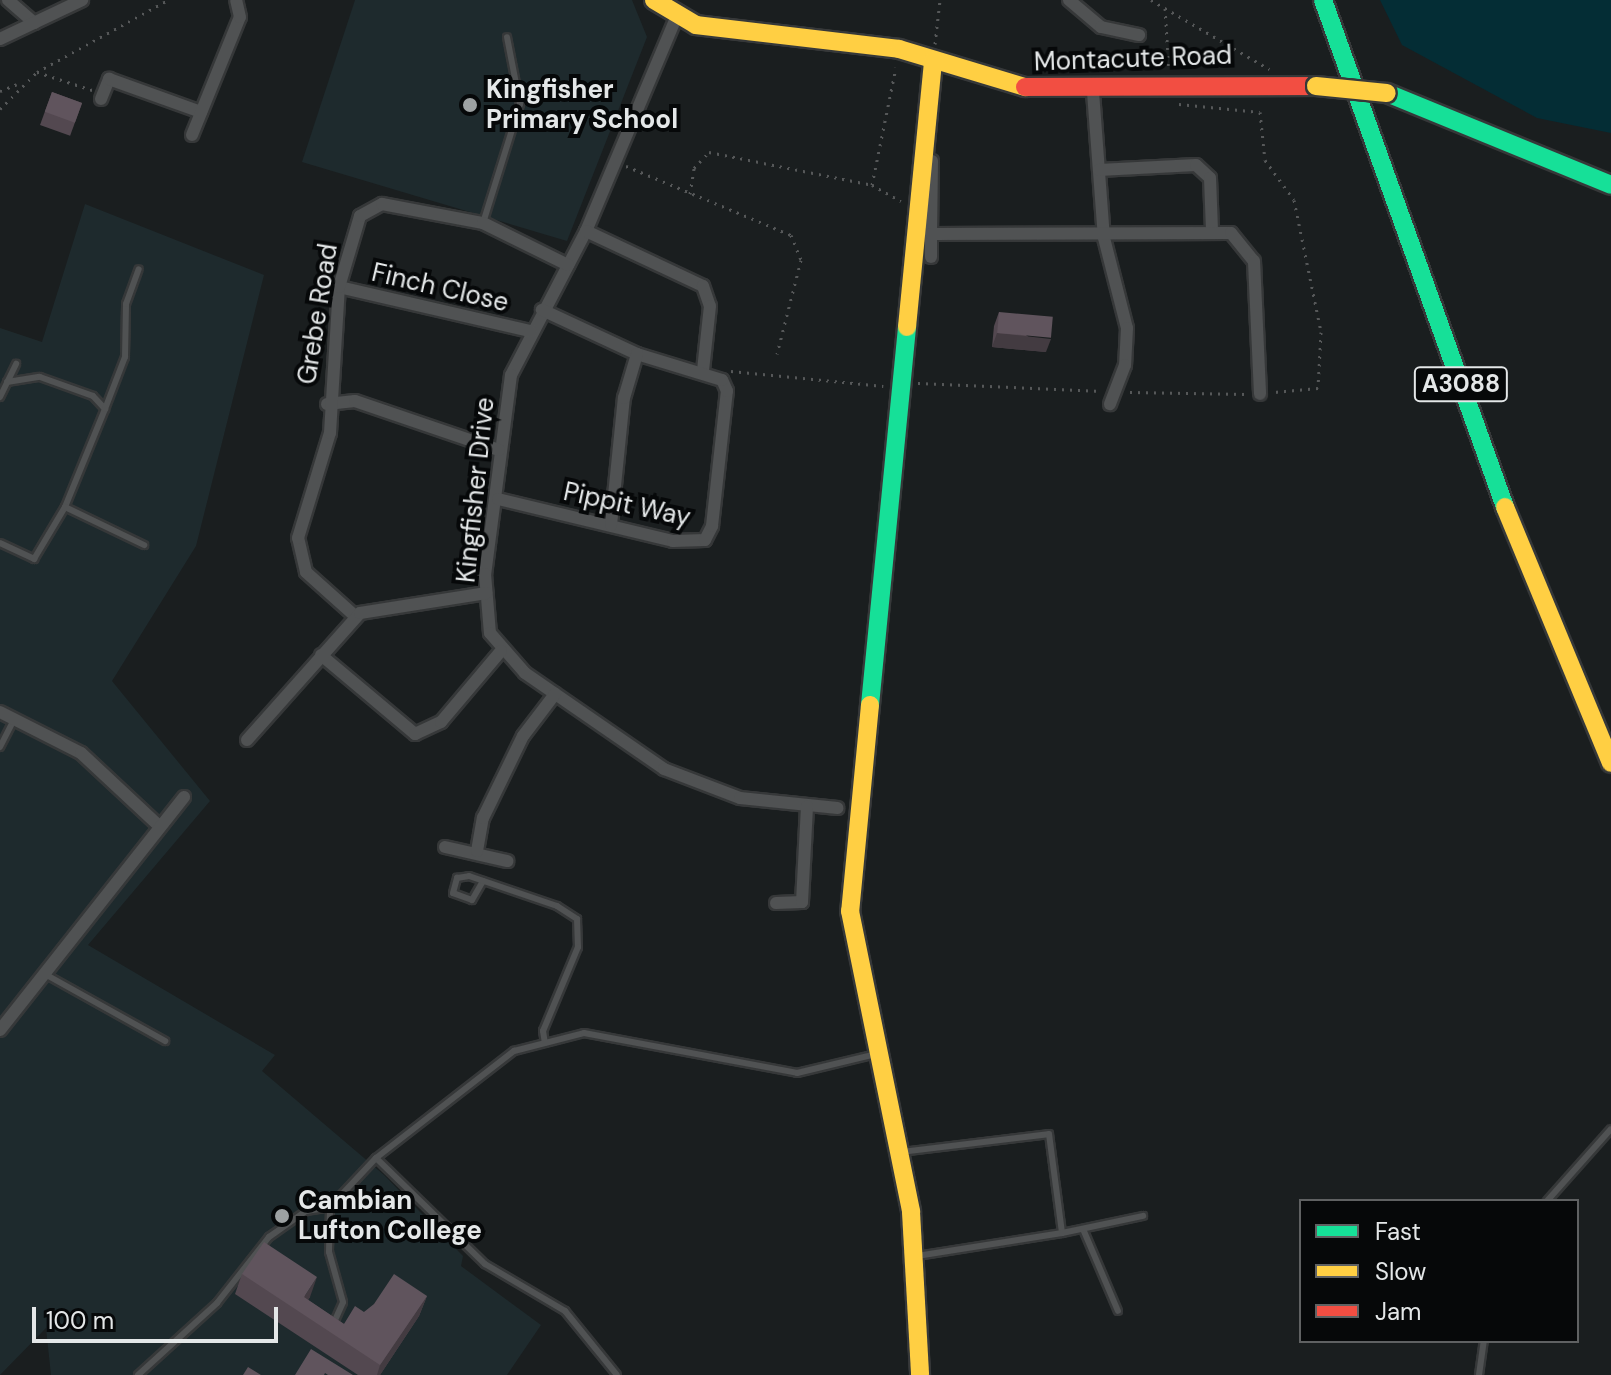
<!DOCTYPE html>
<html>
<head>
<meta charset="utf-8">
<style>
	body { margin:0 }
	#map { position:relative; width:1611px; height:1375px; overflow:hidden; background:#1a1e1f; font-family:"DM Sans",sans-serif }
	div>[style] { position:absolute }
	.built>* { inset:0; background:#1e2a2d }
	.green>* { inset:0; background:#042d35 }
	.path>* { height:3px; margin-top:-1.5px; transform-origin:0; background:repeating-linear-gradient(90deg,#565859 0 2px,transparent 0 8px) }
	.roads { filter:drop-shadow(2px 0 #363839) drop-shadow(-2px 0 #363839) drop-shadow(0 2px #363839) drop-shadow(0 -2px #363839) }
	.lane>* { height:6px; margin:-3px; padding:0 3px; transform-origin:3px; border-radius:3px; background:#505253 }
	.street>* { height:12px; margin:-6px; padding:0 6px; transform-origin:6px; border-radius:6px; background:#505253 }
	.fast>* { height:18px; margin:-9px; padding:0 9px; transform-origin:9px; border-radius:9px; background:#16e098 }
	.slow>* { height:18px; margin:-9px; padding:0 9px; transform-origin:9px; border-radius:9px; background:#ffcf43 }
	.jam>* { height:18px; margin:-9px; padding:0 9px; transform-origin:9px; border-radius:9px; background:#f24e42 }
	.bridges { filter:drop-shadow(2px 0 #363839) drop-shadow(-2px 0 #363839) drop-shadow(0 2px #363839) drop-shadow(0 -2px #363839) }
	.slow-bridge>* { height:18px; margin:-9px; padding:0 9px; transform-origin:9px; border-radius:9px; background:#ffcf43 }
	.wall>* { inset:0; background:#534850; transform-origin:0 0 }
	.shaded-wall>* { inset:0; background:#433b41 }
	.building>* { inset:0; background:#60545d; transform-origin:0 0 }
	.dots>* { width:22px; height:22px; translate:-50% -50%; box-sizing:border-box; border:4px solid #060809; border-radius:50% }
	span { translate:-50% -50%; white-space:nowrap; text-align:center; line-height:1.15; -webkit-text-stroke:8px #060809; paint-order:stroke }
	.shield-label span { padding:2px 6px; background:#060809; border:2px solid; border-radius:6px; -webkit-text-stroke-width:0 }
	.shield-label { font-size:24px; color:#e4e7e8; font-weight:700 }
	.street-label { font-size:26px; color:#e4e7e8 }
	.poi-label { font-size:26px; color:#e4e7e8; font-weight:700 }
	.left { translate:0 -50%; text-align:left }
	.legend { position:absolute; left:1299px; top:1199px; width:280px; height:144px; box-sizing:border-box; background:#060809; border:2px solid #5f6162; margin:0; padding:10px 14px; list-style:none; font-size:24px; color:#e4e7e8 }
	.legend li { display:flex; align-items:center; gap:16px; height:40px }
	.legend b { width:40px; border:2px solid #5f6162 }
	.scale { position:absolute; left:32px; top:1307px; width:246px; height:36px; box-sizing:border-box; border:4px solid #e4e7e8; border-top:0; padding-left:10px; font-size:24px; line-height:28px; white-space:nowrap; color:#e4e7e8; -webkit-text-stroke:6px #060809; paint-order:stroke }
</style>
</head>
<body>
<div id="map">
	<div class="built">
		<i style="clip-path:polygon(355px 0,632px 0,647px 37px,567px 241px,302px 162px)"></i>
		<i style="clip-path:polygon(85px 204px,264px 275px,196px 546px,112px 681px,210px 801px,88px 945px,275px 1055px,262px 1071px,384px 1175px,463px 1256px,461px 1266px,541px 1325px,507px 1375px,51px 1375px,46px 1328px,0 1375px,0 328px,42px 342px)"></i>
	</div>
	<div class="green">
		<i style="clip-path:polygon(1380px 0,1611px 0,1611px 133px,1537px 118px,1402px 45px)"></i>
	</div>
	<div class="path">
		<i style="left:1151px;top:0;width:137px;rotate:30.3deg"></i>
		<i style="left:1165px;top:8px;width:63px;rotate:86.4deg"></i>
		<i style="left:935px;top:44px;width:44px;rotate:-83.5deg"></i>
		<i style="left:37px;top:72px;width:149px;rotate:-28.8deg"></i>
		<i style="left:0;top:91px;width:18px;rotate:-22deg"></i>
		<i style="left:1179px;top:104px;width:81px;rotate:5.6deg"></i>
		<i style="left:1260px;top:112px;width:48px;rotate:84.1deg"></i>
		<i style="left:1265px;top:160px;width:49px;rotate:54.1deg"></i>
		<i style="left:1294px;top:200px;width:135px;rotate:78.4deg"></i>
		<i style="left:1321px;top:332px;width:56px;rotate:93.1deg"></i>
		<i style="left:1318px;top:388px;width:44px;rotate:174.8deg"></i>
		<i style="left:0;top:109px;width:52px;rotate:-45deg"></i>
		<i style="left:37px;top:72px;width:58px;rotate:18.1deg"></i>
		<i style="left:626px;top:166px;width:179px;rotate:22.7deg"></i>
		<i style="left:791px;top:235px;width:27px;rotate:68deg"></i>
		<i style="left:801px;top:260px;width:97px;rotate:104.3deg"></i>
		<i style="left:872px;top:185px;width:120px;rotate:-78.5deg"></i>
		<i style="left:690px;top:194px;width:26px;rotate:-81deg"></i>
		<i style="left:694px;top:168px;width:22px;rotate:-47deg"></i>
		<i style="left:709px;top:152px;width:166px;rotate:11.4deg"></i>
		<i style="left:872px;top:185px;width:33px;rotate:29deg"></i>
		<i style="left:731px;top:371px;width:153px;rotate:5.6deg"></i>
		<i style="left:918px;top:383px;width:184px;rotate:2.5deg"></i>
		<i style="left:1130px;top:392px;width:116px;rotate:1deg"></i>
	</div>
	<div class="roads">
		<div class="lane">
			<i style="left:483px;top:223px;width:125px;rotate:-72.7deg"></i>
			<i style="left:520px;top:104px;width:68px;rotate:-101deg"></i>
			<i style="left:7px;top:382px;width:33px;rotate:-9deg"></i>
			<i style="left:40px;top:377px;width:56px;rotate:19.7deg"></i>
			<i style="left:93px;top:396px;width:18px;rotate:47deg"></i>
			<i style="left:105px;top:409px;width:106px;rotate:112.2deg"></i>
			<i style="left:0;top:397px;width:37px;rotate:-64deg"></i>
			<i style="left:105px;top:409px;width:56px;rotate:-69deg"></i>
			<i style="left:125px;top:357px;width:53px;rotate:-88.9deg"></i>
			<i style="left:126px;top:304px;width:37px;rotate:-70deg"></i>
			<i style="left:0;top:543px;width:38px;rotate:25deg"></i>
			<i style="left:34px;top:559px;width:61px;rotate:-59.2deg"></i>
			<i style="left:65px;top:507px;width:88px;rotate:25.7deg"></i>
			<i style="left:0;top:747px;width:31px;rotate:-63deg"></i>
			<i style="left:483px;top:881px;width:22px;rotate:120deg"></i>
			<i style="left:472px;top:900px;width:20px;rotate:-160deg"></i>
			<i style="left:453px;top:893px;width:16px;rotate:-75deg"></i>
			<i style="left:457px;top:878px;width:12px;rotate:-9deg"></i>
			<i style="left:469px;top:876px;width:93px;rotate:18.8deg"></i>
			<i style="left:557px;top:906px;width:24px;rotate:33deg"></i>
			<i style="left:577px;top:919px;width:28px;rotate:88deg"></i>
			<i style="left:578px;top:947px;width:91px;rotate:112.6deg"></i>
			<i style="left:543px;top:1031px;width:12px;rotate:81deg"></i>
			<i style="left:43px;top:973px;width:140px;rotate:29.1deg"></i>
			<i style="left:901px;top:1152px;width:149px;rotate:-6.9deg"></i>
			<i style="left:1049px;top:1134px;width:100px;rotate:82.5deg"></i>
			<i style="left:1062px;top:1233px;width:147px;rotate:171deg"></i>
			<i style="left:376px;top:1158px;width:152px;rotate:44.2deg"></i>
			<i style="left:485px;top:1264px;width:93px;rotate:30.4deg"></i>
			<i style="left:565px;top:1311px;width:82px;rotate:50.9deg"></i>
			<i style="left:1547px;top:1201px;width:96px;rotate:-48.4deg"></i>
			<i style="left:1083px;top:1229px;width:89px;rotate:66.9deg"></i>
			<i style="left:1062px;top:1233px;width:83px;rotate:-11.9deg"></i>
			<i style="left:336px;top:1318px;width:17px;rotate:-66deg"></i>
			<i style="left:343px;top:1302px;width:52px;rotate:-105.6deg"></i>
			<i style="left:329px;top:1252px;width:45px;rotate:-88.7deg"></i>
			<i style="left:330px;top:1207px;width:67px;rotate:-46.8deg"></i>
			<i style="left:376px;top:1158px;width:175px;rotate:-37.8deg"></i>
			<i style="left:514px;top:1051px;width:72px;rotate:-14.4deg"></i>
			<i style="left:584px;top:1033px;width:217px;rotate:10.6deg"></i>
			<i style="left:797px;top:1073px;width:81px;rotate:-13.5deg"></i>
			<i style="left:138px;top:1375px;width:107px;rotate:-42.3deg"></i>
			<i style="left:217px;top:1303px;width:84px;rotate:-51.8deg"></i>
			<i style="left:269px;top:1237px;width:45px;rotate:-35.1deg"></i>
			<i style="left:306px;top:1211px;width:24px;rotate:-9deg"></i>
			<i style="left:1479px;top:1375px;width:34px;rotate:-82deg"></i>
		</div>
		<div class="street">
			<i style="left:8px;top:0;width:35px;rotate:41deg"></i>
			<i style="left:1069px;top:0;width:42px;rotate:40.2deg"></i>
			<i style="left:1101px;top:27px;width:39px;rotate:12deg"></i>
			<i style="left:676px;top:18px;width:231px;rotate:112.9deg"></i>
			<i style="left:586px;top:231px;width:162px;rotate:117.5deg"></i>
			<i style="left:511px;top:375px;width:201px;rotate:97.4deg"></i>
			<i style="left:485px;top:574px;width:59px;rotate:85.2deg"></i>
			<i style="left:490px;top:633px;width:53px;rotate:48.8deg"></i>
			<i style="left:525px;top:673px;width:169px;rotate:34.6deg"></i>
			<i style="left:664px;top:769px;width:81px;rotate:20.9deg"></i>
			<i style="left:740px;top:798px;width:98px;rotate:5.9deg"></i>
			<i style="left:0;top:39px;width:91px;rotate:-25.4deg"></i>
			<i style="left:1093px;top:92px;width:146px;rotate:85.7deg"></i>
			<i style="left:1104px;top:238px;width:93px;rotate:75.7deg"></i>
			<i style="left:1127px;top:328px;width:37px;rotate:93deg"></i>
			<i style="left:1125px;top:365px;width:42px;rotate:111deg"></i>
			<i style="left:101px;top:99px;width:22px;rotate:-68deg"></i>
			<i style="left:109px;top:79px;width:98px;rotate:19.7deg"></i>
			<i style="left:192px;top:135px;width:127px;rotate:-67.9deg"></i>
			<i style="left:240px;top:17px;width:17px;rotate:-103deg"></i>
			<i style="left:1099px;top:170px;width:97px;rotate:-3deg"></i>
			<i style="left:1196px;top:165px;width:19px;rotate:43deg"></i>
			<i style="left:1210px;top:178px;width:53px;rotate:87.8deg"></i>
			<i style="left:586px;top:231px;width:129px;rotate:25.2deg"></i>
			<i style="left:703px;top:286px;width:21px;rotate:71deg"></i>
			<i style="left:710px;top:306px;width:64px;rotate:96.2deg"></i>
			<i style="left:931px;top:234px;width:73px;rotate:-89.2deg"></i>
			<i style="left:931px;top:257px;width:23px;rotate:-90deg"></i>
			<i style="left:931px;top:234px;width:300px;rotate:-0.2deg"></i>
			<i style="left:1231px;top:233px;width:36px;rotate:51deg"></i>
			<i style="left:1254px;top:261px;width:133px;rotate:87.4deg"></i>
			<i style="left:339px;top:287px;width:196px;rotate:13deg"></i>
			<i style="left:327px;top:404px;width:28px;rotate:-6deg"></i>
			<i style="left:355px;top:401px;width:152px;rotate:18.8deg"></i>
			<i style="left:498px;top:499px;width:180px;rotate:13.5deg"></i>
			<i style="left:673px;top:541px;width:32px;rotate:-2deg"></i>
			<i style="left:705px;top:540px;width:16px;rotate:-63deg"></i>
			<i style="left:712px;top:526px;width:136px;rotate:-83.7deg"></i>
			<i style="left:727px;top:391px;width:12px;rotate:-114deg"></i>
			<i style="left:722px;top:380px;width:89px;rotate:-163deg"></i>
			<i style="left:637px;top:354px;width:105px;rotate:-155.1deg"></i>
			<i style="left:611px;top:525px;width:128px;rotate:-84.2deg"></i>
			<i style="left:624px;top:398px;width:46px;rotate:-73.5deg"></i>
			<i style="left:355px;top:616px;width:66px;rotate:-138.1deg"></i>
			<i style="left:306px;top:572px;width:35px;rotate:-103deg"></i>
			<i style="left:298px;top:538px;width:110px;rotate:-73.1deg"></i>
			<i style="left:330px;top:433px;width:146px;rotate:-86.5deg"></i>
			<i style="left:339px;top:287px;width:74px;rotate:-73.5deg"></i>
			<i style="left:360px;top:216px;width:25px;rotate:-29deg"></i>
			<i style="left:382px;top:204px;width:103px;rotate:10.7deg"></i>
			<i style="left:483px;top:223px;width:95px;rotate:26.3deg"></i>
			<i style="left:321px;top:655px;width:123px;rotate:40deg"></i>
			<i style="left:415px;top:734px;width:29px;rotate:-25deg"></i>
			<i style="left:441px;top:722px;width:93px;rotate:-49.8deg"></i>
			<i style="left:0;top:712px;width:91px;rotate:26.8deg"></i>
			<i style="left:81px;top:753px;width:105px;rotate:43.1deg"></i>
			<i style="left:247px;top:740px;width:170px;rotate:-48.3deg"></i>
			<i style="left:360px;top:613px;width:128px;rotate:-9deg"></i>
			<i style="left:445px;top:847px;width:64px;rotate:12.7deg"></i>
			<i style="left:477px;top:851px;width:34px;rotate:-80deg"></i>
			<i style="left:483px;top:818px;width:91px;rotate:-64deg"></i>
			<i style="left:523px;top:736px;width:53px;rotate:-52.7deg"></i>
			<i style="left:776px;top:903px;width:26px;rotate:-2deg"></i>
			<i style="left:802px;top:902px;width:96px;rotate:-87deg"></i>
			<i style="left:0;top:1030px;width:297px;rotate:-51.7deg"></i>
		</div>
		<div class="fast">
			<i style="left:1323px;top:0;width:539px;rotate:70.25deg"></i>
			<i style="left:1387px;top:93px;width:242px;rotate:22.3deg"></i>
			<i style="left:870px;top:705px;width:380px;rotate:-84.4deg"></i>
		</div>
		<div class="slow">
			<i style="left:654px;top:0;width:49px;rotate:30.8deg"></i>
			<i style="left:696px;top:25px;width:204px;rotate:6.7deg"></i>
			<i style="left:899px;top:49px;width:132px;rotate:16.8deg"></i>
			<i style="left:907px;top:327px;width:268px;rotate:-84.4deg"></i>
			<i style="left:1505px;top:507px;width:277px;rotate:67.5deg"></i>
			<i style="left:870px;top:705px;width:207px;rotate:95.5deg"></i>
			<i style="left:850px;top:911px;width:307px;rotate:78.5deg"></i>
			<i style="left:911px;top:1212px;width:163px;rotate:86.8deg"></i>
		</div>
		<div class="jam">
			<i style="left:1025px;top:87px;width:291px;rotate:-0.2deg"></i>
		</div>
	</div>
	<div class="bridges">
		<div class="slow-bridge">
			<i style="left:1316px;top:86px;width:71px;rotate:5.6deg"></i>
		</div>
	</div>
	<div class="wall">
		<i style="left:52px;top:92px;width:32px;height:35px;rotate:20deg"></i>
		<i style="clip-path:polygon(999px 312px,1046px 352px,992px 347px,994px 326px)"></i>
		<i style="clip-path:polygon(242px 1274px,310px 1297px,308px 1300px,344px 1324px,364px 1312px,427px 1296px,419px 1316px,380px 1375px,358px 1375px,235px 1294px)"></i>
	</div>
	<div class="shaded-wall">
		<i style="clip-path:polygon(997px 333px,1051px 339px,1046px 352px,992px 347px)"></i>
		<i style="clip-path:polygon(317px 1277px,310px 1297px,300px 1312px,304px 1297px)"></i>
		<i style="clip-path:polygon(427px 1296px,419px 1316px,380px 1375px,377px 1375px,380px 1365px)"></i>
	</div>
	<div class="building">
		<i style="left:52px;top:92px;width:32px;height:21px;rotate:20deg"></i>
		<i style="left:999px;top:312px;width:54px;height:21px;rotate:5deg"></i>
		<i style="clip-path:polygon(264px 1242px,317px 1277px,304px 1297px,344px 1324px,355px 1306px,364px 1312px,374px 1304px,394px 1274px,427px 1296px,380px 1365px,242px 1274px)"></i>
		<i style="clip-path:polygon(311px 1349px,353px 1375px,328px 1375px,325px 1373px,324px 1375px,295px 1375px)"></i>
		<i style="clip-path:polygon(248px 1367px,261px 1375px,243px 1375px)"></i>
	</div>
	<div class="dots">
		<i style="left:470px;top:105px;background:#9da1a2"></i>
		<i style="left:282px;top:1216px;background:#9da1a2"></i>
	</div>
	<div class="shield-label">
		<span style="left:1461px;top:384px">A3088</span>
	</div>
	<div class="street-label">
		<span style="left:1133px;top:59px;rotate:-2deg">Montacute Road</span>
		<span style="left:440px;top:288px;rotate:13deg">Finch Close</span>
		<span style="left:318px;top:314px;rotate:-81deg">Grebe Road</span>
		<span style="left:476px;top:490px;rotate:-84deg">Kingfisher Drive</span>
		<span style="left:627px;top:505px;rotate:12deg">Pippit Way</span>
	</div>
	<div class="poi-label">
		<span class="left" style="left:486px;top:105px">Kingfisher<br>Primary School</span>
		<span class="left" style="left:298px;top:1216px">Cambian<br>Lufton College</span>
	</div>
	<ul class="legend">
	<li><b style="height:10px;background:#16e098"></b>Fast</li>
	<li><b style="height:10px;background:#ffcf43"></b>Slow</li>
	<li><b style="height:10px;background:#f24e42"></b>Jam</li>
	</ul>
	<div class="scale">100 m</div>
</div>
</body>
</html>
